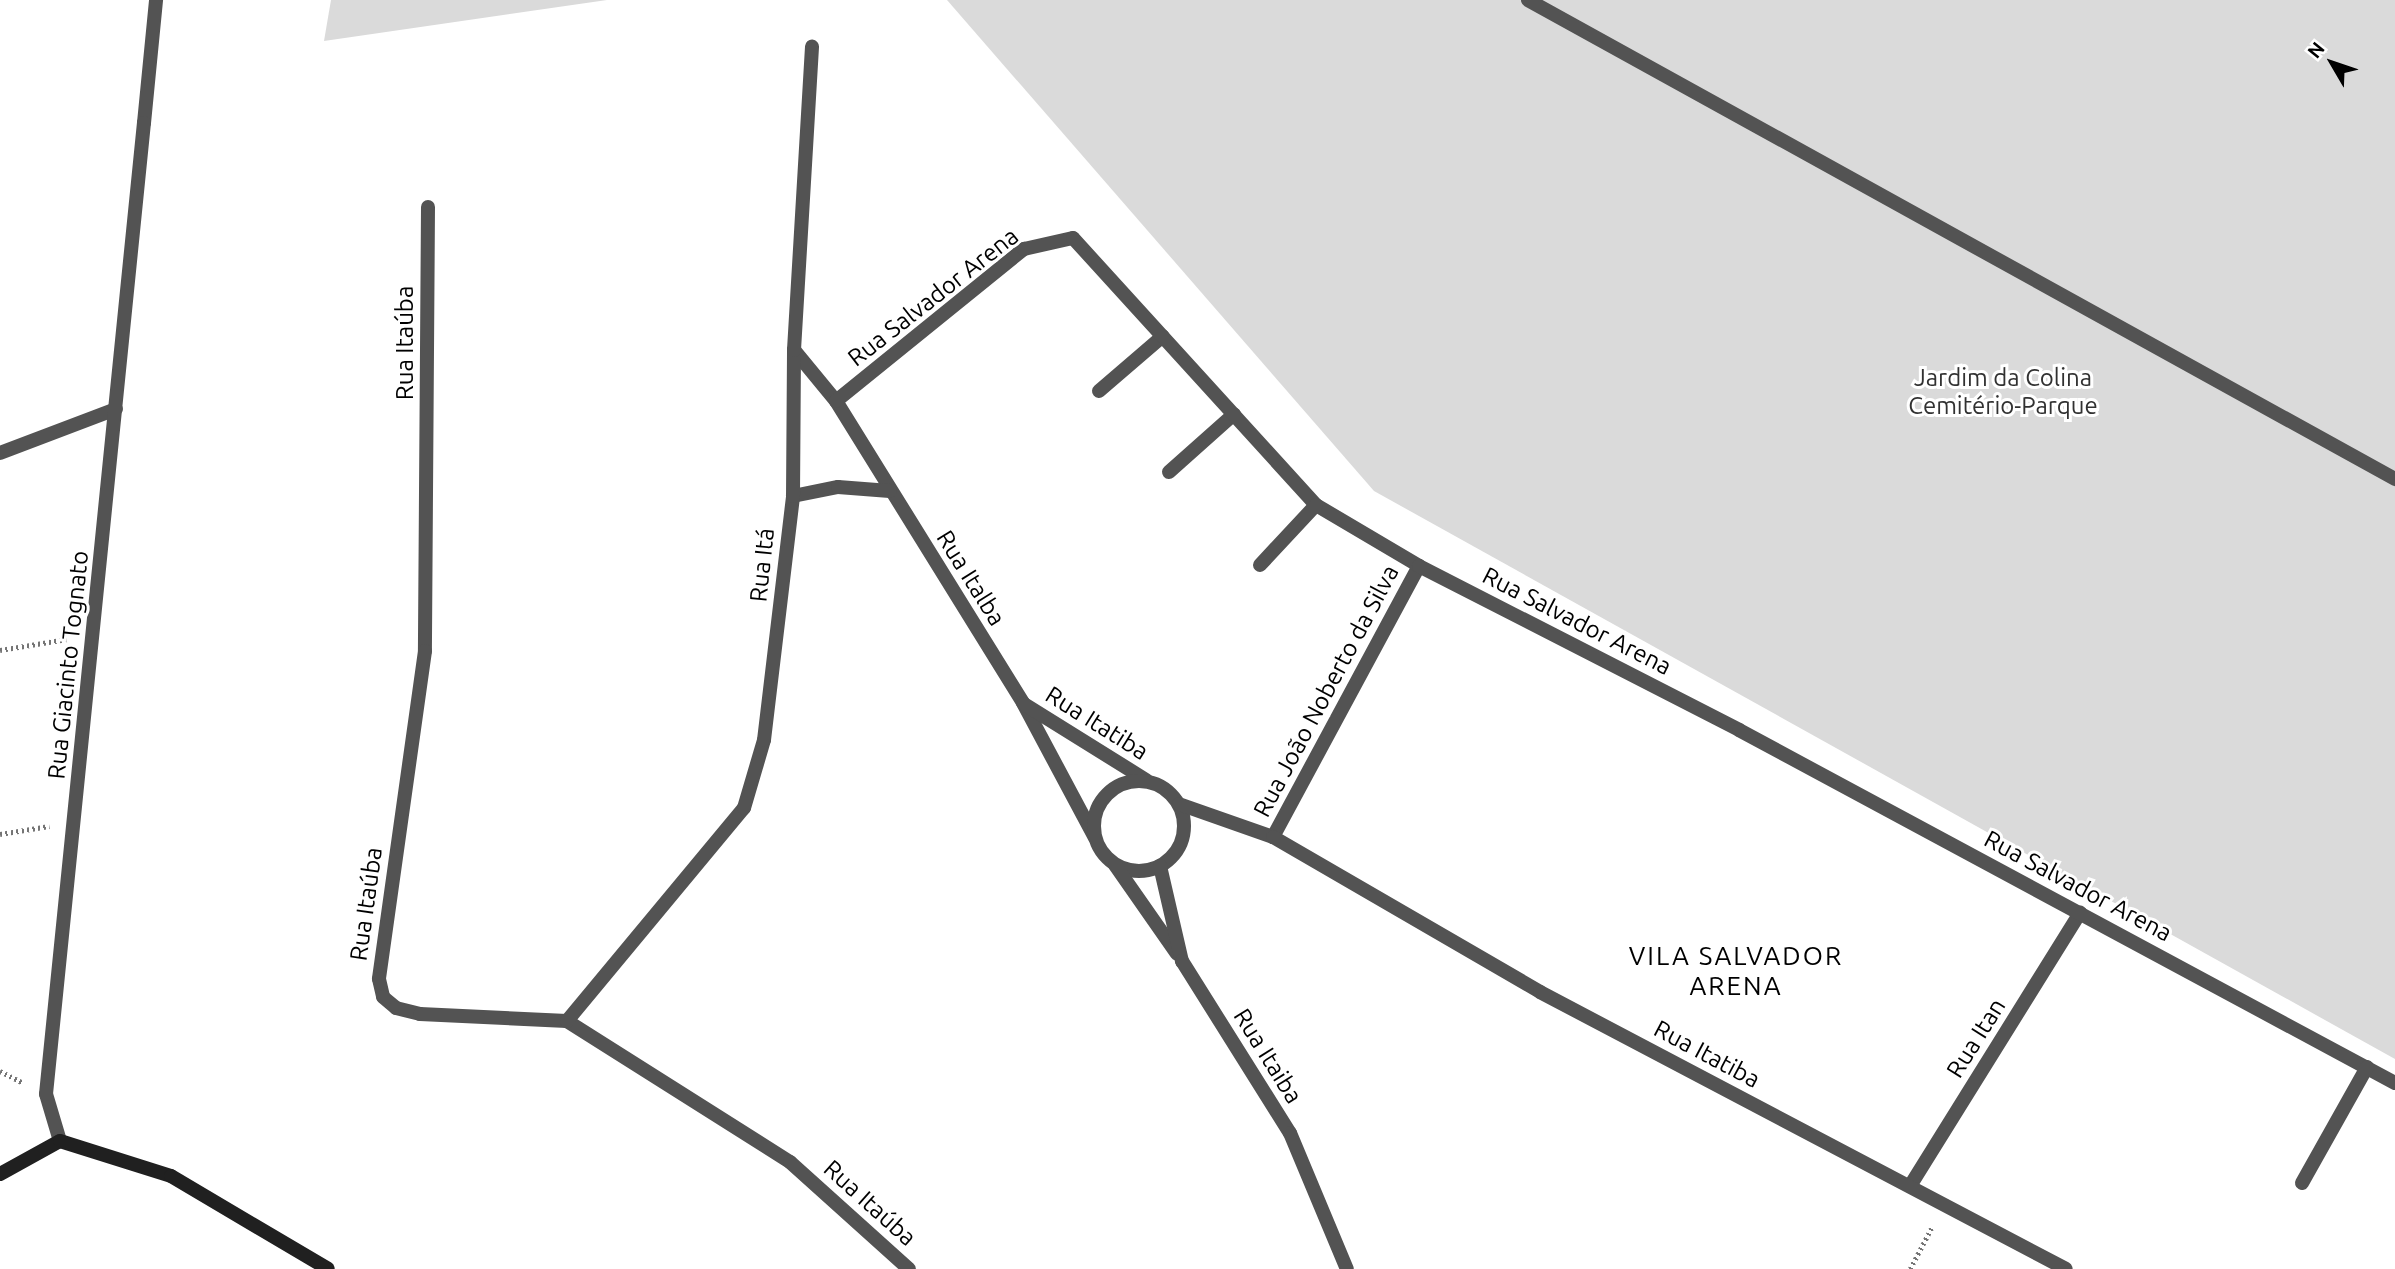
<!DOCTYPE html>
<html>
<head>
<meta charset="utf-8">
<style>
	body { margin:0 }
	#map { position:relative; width:2395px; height:1269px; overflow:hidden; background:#fff; font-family:Ubuntu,sans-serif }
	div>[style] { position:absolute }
	.green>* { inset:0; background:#dadada }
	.path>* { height:4.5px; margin-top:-2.25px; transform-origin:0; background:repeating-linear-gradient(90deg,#757575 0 2px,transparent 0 5.5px) }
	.lane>* { height:14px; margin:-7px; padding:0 7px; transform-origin:7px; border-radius:7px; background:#535353 }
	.street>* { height:14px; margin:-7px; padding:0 7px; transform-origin:7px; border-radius:7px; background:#535353 }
	.street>.ring { margin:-7px; padding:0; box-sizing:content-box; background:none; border:14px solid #535353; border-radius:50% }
	.secondary>* { height:14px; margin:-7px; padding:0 7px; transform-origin:7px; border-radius:7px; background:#202020 }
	span { translate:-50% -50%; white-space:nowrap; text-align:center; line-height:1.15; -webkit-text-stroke:6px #fff; paint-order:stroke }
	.street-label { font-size:24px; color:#000 }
	.park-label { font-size:24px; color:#313131 }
	.neighbourhood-label { font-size:26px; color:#000; letter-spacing:2px }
	.north { position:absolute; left:2297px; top:28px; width:70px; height:70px; -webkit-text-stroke:5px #fff; paint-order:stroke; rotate:309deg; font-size:19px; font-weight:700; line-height:28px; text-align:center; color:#000 }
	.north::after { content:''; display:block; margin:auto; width:24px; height:32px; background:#000; clip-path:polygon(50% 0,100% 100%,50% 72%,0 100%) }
</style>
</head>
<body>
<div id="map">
	<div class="green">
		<i style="clip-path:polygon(331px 0,607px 0,324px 41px)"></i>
		<i style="clip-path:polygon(947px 0,2395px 0,2395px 1059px,1374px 491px)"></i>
	</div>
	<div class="path">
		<i style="left:0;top:650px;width:68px;rotate:-9.3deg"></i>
		<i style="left:0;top:834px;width:50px;rotate:-9.3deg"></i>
		<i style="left:0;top:1071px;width:27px;rotate:27deg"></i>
		<i style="left:1910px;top:1269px;width:47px;rotate:-62.4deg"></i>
	</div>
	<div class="lane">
		<i style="left:1528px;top:0;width:991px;rotate:28.92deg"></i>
		<i style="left:144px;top:123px;width:124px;rotate:-84.4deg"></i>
		<i style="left:1099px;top:391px;width:84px;rotate:-40.7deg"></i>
		<i style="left:1169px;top:472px;width:87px;rotate:-41.7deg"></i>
		<i style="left:1273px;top:837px;width:308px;rotate:-61.7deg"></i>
		<i style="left:1910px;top:1186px;width:322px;rotate:-58.1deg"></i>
	</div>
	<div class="street">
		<i style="left:428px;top:207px;width:444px;rotate:90.4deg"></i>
		<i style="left:425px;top:651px;width:331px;rotate:98deg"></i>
		<i style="left:379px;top:979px;width:18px;rotate:77deg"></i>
		<i style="left:383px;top:997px;width:17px;rotate:40deg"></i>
		<i style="left:396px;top:1008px;width:25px;rotate:14deg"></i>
		<i style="left:420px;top:1014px;width:147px;rotate:2.7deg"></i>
		<i style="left:567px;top:1021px;width:264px;rotate:32.3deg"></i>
		<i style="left:790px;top:1162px;width:160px;rotate:42deg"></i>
		<i style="left:794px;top:350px;width:66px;rotate:50.5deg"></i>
		<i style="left:836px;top:401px;width:355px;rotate:58.2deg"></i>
		<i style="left:1023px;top:703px;width:153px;rotate:61.9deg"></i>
		<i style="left:836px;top:401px;width:242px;rotate:-39deg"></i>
		<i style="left:1024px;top:249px;width:50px;rotate:-12.7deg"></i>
		<i style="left:1073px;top:238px;width:361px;rotate:47.7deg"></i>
		<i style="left:1316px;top:505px;width:120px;rotate:30.6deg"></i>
		<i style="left:1419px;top:566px;width:360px;rotate:27.1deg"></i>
		<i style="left:1739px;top:730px;width:745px;rotate:28.29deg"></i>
		<i style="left:0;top:453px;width:124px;rotate:-20.8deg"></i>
		<i style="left:793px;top:496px;width:46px;rotate:-11.3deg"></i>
		<i style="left:838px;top:487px;width:52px;rotate:4.4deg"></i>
		<i style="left:1260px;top:565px;width:82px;rotate:-47deg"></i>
		<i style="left:1024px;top:704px;width:144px;rotate:31.9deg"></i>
		<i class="ring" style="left:1094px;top:781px;width:76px;height:76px"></i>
		<i style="left:1179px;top:804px;width:100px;rotate:19.3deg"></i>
		<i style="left:1273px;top:837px;width:309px;rotate:30.1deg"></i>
		<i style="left:1540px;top:992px;width:594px;rotate:27.77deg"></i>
		<i style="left:1115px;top:865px;width:108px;rotate:55.1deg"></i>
		<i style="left:1160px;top:866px;width:98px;rotate:77deg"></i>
		<i style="left:1182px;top:961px;width:203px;rotate:57.9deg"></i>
		<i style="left:1290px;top:1133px;width:147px;rotate:67.3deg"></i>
		<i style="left:567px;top:1021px;width:277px;rotate:-50.3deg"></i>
		<i style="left:744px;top:808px;width:71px;rotate:-73.6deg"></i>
		<i style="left:764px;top:740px;width:246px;rotate:-83.2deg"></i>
		<i style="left:793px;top:496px;width:146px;rotate:-89.6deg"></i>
		<i style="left:794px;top:350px;width:304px;rotate:-86.6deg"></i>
		<i style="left:60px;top:1141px;width:49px;rotate:-106.6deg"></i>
		<i style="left:46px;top:1094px;width:976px;rotate:-84.24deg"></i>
		<i style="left:2302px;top:1183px;width:133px;rotate:-60.7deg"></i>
	</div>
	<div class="secondary">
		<i style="left:0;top:1174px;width:68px;rotate:-28.8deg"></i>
		<i style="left:60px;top:1141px;width:116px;rotate:17.5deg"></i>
		<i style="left:171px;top:1176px;width:182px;rotate:30.6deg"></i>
	</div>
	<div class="street-label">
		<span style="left:933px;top:297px;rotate:-38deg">Rua Salvador Arena</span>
		<span style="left:405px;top:343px;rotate:-90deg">Rua Itaúba</span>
		<span style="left:762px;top:565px;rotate:-84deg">Rua Itá</span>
		<span style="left:971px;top:578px;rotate:58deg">Rua Italba</span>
		<span style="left:1577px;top:621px;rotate:27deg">Rua Salvador Arena</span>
		<span style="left:68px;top:665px;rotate:-84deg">Rua Giacinto Tognato</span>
		<span style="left:1326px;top:691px;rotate:-62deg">Rua João Noberto da Silva</span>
		<span style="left:1097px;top:723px;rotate:32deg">Rua Itatiba</span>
		<span style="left:2078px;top:886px;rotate:28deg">Rua Salvador Arena</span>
		<span style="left:366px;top:904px;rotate:-82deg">Rua Itaúba</span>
		<span style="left:1976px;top:1038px;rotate:-58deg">Rua Itan</span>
		<span style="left:1707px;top:1054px;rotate:28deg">Rua Itatiba</span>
		<span style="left:1268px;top:1056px;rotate:58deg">Rua Itaiba</span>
		<span style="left:870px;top:1203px;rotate:42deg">Rua Itaúba</span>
	</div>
	<div class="park-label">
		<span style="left:2003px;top:392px">Jardim da Colina<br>Cemitério-Parque</span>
	</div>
	<div class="neighbourhood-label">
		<span style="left:1736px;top:971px">VILA SALVADOR<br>ARENA</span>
	</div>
	<div class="north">N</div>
</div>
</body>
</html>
